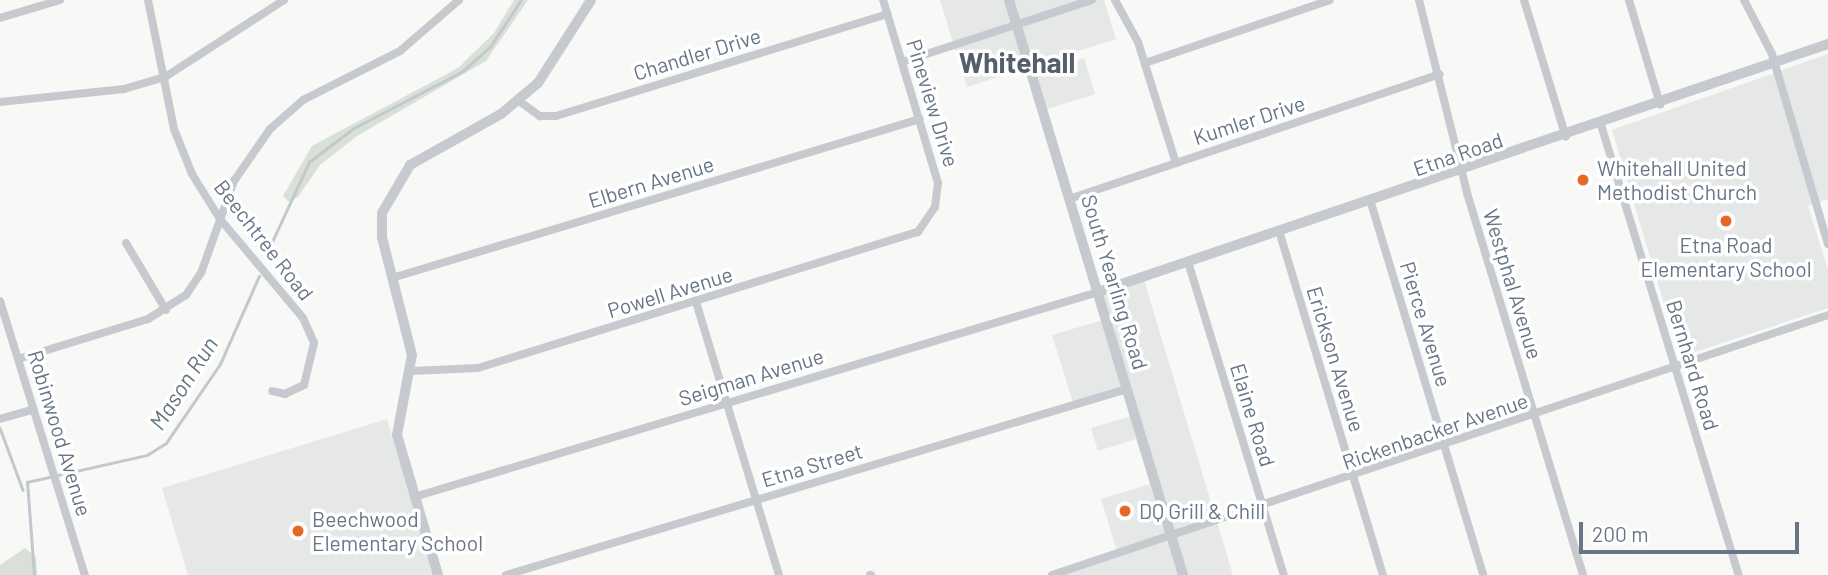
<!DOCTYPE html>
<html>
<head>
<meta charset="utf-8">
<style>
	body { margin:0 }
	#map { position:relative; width:1828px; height:575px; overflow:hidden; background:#f8f8f6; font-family:Barlow,sans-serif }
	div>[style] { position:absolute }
	.built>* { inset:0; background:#e6e7e7; transform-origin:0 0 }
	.green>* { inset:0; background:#d9e0d7 }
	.stream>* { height:2.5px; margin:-1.25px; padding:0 1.25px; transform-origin:1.25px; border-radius:1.25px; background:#c1c9cf }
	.minor>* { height:8px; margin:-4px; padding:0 4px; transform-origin:4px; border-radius:4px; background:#c6c9cd }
	.tertiary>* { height:10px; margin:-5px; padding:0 5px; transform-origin:5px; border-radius:5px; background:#c6c9cd }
	.dots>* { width:19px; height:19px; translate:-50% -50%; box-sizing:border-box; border:4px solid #fff; border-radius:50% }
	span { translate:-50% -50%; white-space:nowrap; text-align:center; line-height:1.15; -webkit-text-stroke:7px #fff; paint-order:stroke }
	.street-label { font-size:21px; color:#677587 }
	.poi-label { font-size:21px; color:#677587 }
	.left { translate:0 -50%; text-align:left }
	.water-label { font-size:23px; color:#637783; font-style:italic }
	.district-label { font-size:28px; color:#555f6c; font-weight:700 }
	.scale { position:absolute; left:1579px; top:522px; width:220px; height:32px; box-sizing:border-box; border:4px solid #677587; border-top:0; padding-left:9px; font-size:21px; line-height:24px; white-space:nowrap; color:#677587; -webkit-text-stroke:5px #fff; paint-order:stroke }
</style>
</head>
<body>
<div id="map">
	<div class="built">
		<i style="clip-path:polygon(940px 0,1104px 0,1116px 39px,967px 87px)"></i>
		<i style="clip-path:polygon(1828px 54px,1828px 199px,1808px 206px,1828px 270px,1828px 308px,1680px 357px,1612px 130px)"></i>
		<i style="left:1084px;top:58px;width:38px;height:56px;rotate:73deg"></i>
		<i style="clip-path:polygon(1144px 280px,1233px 575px,1058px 575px,1118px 554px,1101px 499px,1150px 484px,1136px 439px,1098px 451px,1091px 428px,1135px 415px,1126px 387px,1073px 403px,1052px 335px,1106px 319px,1099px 295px)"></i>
		<i style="clip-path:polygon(387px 419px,434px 575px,188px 575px,162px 488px)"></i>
	</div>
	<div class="green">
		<i style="clip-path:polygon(514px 0,528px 0,486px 61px,357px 136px,320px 165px,298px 197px,289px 202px,283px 196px,312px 146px,458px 68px,494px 33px)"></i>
		<i style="clip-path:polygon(25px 548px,36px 557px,37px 575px,0 575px,0 565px)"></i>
	</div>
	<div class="stream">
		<i style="left:265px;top:257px;width:105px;rotate:-65.1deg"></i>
		<i style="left:309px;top:162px;width:56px;rotate:-37.1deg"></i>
		<i style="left:354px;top:128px;width:123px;rotate:-27.6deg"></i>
		<i style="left:463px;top:71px;width:36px;rotate:-42deg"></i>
		<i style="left:490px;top:47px;width:56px;rotate:-56.6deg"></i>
		<i style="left:0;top:428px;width:66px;rotate:69.6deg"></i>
		<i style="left:34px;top:575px;width:93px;rotate:-94.3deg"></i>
		<i style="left:27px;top:482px;width:123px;rotate:-12.7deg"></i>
		<i style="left:147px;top:455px;width:22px;rotate:-32deg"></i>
		<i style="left:166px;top:443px;width:96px;rotate:-55.6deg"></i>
		<i style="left:220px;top:364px;width:96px;rotate:-66.1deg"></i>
	</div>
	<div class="minor">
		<i style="left:148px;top:0;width:132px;rotate:78.6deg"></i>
		<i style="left:174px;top:129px;width:48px;rotate:68.2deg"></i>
		<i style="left:192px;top:174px;width:53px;rotate:58.1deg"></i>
		<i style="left:220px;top:219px;width:129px;rotate:50deg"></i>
		<i style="left:303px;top:318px;width:27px;rotate:66deg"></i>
		<i style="left:314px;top:343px;width:43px;rotate:103.4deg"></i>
		<i style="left:304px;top:385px;width:21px;rotate:155deg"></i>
		<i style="left:285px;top:394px;width:13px;rotate:-167deg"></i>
		<i style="left:1115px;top:0;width:48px;rotate:61.3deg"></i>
		<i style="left:1138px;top:42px;width:127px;rotate:72.6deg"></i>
		<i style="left:1419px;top:0;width:199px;rotate:76deg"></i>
		<i style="left:1467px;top:193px;width:399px;rotate:73.1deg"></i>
		<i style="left:1524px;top:0;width:143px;rotate:73deg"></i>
		<i style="left:1629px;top:0;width:109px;rotate:73.4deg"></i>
		<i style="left:1744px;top:0;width:61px;rotate:62.6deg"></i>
		<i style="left:1772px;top:54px;width:198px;rotate:73.6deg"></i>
		<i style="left:0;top:18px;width:63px;rotate:-16.7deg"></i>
		<i style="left:902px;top:62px;width:200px;rotate:-18.1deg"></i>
		<i style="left:1145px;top:63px;width:195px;rotate:-18.8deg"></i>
		<i style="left:519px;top:101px;width:26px;rotate:36deg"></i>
		<i style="left:540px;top:116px;width:16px"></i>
		<i style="left:556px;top:116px;width:347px;rotate:-17.1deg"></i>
		<i style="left:0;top:102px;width:125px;rotate:-6deg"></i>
		<i style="left:124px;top:89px;width:43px;rotate:-16.3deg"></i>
		<i style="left:165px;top:77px;width:142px;rotate:-32.9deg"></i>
		<i style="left:1601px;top:125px;width:471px;rotate:73deg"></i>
		<i style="left:1069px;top:199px;width:391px;rotate:-18.6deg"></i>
		<i style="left:1371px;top:203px;width:388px;rotate:73.2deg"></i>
		<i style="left:1280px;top:234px;width:356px;rotate:73.2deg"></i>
		<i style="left:126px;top:243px;width:78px;rotate:59.2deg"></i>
		<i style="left:1189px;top:265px;width:324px;rotate:73deg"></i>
		<i style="left:392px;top:278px;width:551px;rotate:-16.76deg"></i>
		<i style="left:0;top:301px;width:287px;rotate:72.8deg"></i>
		<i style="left:696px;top:302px;width:285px;rotate:73.1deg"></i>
		<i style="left:18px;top:359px;width:136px;rotate:-17.1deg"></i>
		<i style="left:148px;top:319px;width:45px;rotate:-32.3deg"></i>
		<i style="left:186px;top:295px;width:27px;rotate:-56deg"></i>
		<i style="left:201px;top:273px;width:98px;rotate:-70.3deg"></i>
		<i style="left:234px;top:181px;width:63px;rotate:-55.3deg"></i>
		<i style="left:270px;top:129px;width:44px;rotate:-41.3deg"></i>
		<i style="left:303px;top:100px;width:109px;rotate:-26.8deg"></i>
		<i style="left:400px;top:51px;width:78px;rotate:-40.8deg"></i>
		<i style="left:411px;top:371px;width:67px;rotate:-2.6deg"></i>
		<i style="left:478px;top:368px;width:461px;rotate:-17.2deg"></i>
		<i style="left:918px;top:232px;width:30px;rotate:-56deg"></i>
		<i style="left:935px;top:207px;width:24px;rotate:-83deg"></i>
		<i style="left:938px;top:183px;width:191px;rotate:-106.7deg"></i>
		<i style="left:0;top:419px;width:35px;rotate:-16deg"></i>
		<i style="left:414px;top:497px;width:714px;rotate:-16.68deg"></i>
		<i style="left:506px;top:575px;width:648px;rotate:-16.67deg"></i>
		<i style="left:870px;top:575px;width:1px"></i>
		<i style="left:1052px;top:575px;width:818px;rotate:-18.52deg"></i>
	</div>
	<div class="tertiary">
		<i style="left:1009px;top:0;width:601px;rotate:73.16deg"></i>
		<i style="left:1098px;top:292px;width:771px;rotate:-18.76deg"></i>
		<i style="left:438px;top:575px;width:146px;rotate:-106.3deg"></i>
		<i style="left:397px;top:435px;width:81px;rotate:-79.4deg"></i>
		<i style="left:412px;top:355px;width:122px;rotate:-104.3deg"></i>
		<i style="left:382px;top:237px;width:24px;rotate:-90deg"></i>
		<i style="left:382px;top:213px;width:56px;rotate:-59.7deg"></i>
		<i style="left:410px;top:165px;width:104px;rotate:-29.3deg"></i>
		<i style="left:501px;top:114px;width:48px;rotate:-40deg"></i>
		<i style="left:538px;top:83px;width:98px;rotate:-57.4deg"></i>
	</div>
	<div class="dots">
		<i style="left:1583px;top:180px;background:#e66827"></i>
		<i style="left:1726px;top:221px;background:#e66827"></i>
		<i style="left:1125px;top:511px;background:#e66827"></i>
		<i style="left:298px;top:531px;background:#e66827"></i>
	</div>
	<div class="street-label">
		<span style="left:697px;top:54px;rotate:-17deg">Chandler Drive</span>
		<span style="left:933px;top:103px;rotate:73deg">Pineview Drive</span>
		<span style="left:1249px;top:120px;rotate:-18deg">Kumler Drive</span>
		<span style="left:1458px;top:154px;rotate:-19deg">Etna Road</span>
		<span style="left:651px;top:182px;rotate:-17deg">Elbern Avenue</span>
		<span style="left:264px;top:240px;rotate:52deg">Beechtree Road</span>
		<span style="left:1115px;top:282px;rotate:73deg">South Yearling Road</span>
		<span style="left:1513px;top:284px;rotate:73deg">Westphal Avenue</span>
		<span style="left:670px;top:292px;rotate:-17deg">Powell Avenue</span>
		<span style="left:1426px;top:324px;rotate:73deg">Pierce Avenue</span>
		<span style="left:1336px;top:359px;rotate:73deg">Erickson Avenue</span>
		<span style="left:1693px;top:365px;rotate:73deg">Bernhard Road</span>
		<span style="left:751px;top:377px;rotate:-17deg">Seigman Avenue</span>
		<span style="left:1253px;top:415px;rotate:73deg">Elaine Road</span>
		<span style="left:1435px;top:431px;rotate:-19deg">Rickenbacker Avenue</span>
		<span style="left:60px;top:433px;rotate:73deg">Robinwood Avenue</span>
		<span style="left:812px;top:465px;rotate:-17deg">Etna Street</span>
	</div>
	<div class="poi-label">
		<span class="left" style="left:1597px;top:180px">Whitehall United<br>Methodist Church</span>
		<span style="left:1726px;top:257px">Etna Road<br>Elementary School</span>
		<span class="left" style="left:1139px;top:511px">DQ Grill &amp; Chill</span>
		<span class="left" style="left:312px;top:531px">Beechwood<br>Elementary School</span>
	</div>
	<div class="water-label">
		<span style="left:183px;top:383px;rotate:-57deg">Mason Run</span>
	</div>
	<div class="district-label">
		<span style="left:1017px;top:62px">Whitehall</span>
	</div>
	<div class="scale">200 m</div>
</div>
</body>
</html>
